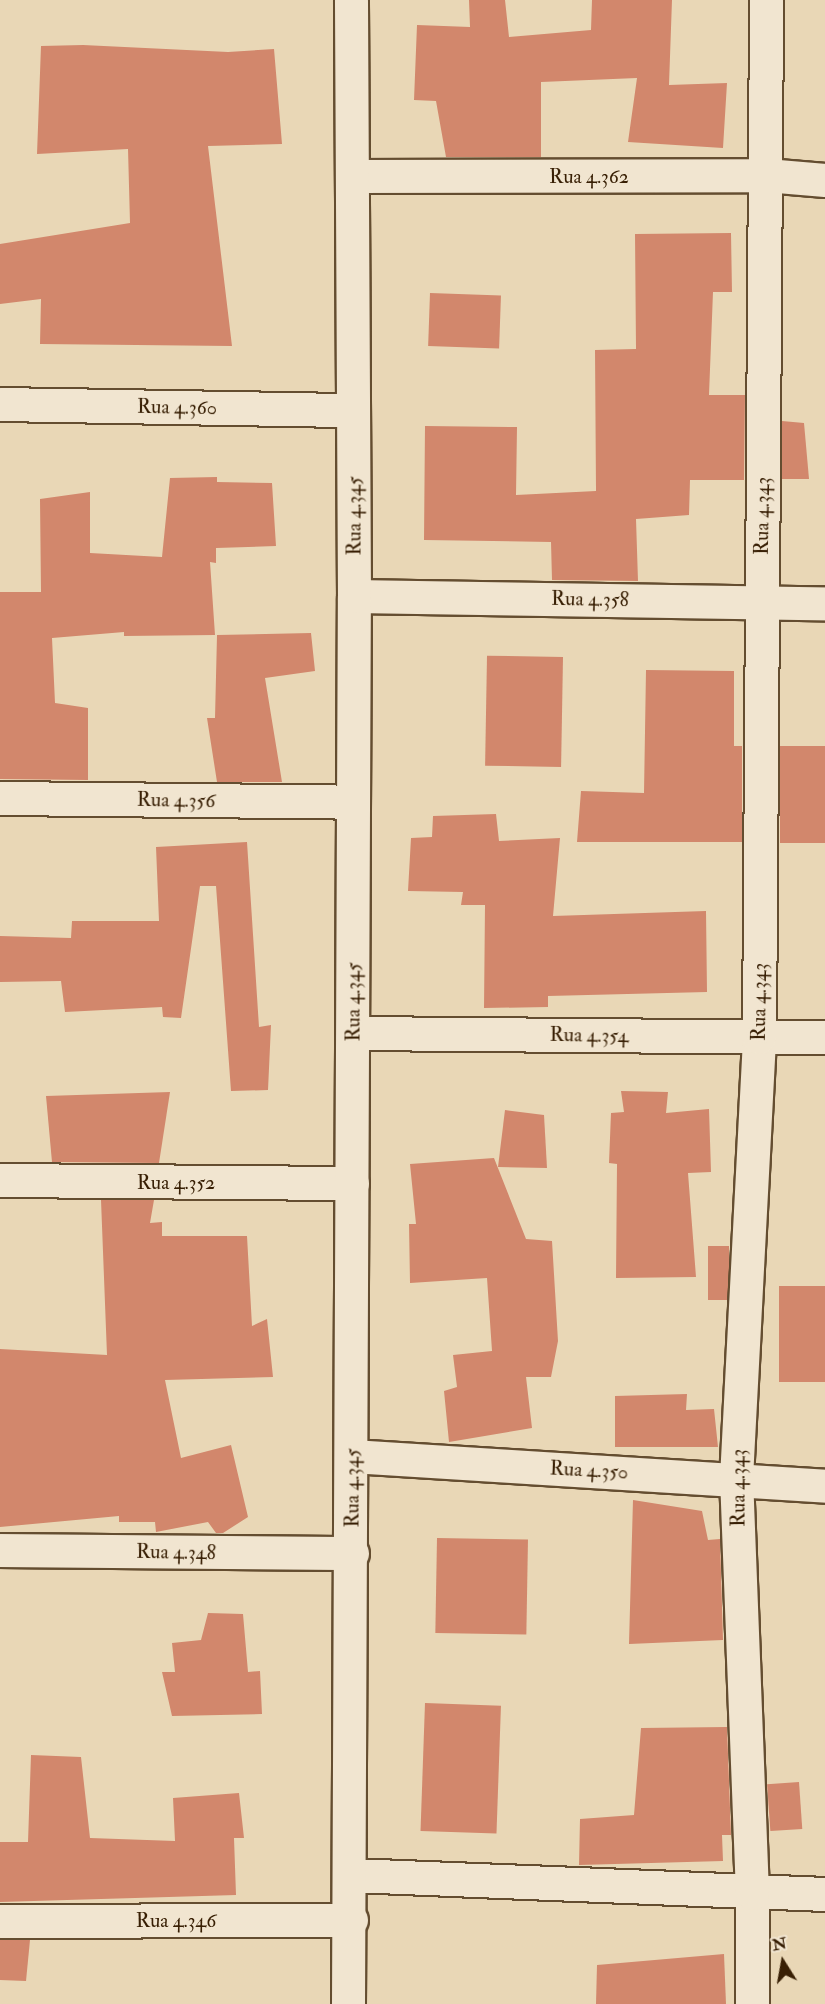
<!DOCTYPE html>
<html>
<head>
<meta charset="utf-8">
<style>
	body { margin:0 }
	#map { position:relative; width:825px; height:2004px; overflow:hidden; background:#e9d7b6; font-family:"IM FELL Double Pica",serif }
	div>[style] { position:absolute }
	.building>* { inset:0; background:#d2876c; transform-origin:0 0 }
	.roads { filter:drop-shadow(2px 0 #644d30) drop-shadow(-2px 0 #644d30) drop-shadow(0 2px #644d30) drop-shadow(0 -2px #644d30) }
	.minor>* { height:33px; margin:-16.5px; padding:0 16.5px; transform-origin:16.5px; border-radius:16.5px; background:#f1e5d0 }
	span { translate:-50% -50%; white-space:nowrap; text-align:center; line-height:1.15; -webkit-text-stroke:4.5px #f1e5d0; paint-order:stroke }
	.street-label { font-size:20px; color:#381f04 }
	.north { position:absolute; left:753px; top:1932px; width:60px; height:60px; -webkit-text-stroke:4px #f1e5d0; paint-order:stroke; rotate:349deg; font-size:16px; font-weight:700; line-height:24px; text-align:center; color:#381f04 }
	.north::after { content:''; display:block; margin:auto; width:21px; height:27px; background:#381f04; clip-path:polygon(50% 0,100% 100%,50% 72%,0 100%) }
</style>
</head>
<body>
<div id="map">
	<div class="building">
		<i style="clip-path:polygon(469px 0,505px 0,509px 37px,591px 30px,592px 0,672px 0,669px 85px,727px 83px,723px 148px,628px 142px,637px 78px,541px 82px,541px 157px,446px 157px,436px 101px,414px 100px,417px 25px,470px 27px)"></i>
		<i style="clip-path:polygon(83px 45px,228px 52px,274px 49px,282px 144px,208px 146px,232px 346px,40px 344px,41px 299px,0 304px,0 244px,130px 223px,128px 149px,37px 154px,41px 46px)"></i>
		<i style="clip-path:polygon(731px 233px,732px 292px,713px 292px,709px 395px,745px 395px,744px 480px,690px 480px,689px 515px,636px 519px,638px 581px,552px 580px,551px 542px,424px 540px,425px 426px,517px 427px,516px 495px,596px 491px,595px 350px,636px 349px,635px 234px)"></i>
		<i style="left:430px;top:293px;width:71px;height:53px;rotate:2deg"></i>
		<i style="clip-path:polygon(782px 421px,804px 423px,809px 479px,782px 479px)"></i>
		<i style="clip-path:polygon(217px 477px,217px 482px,272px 483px,276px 546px,216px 548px,216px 563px,210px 562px,215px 635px,124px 636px,124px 632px,52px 638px,55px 703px,88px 708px,88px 780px,0 779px,0 592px,41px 592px,40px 499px,90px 492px,90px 553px,162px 557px,170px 478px)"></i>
		<i style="clip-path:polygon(311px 633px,315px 671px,265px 678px,282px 782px,217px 782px,207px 718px,215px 718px,217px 635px)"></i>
		<i style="left:563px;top:657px;width:110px;height:76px;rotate:91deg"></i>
		<i style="clip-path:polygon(646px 670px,734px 671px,734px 746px,742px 746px,742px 842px,577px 842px,581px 791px,644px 793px)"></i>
		<i style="left:780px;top:746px;width:45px;height:97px"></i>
		<i style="clip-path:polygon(496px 814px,499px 841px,560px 838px,553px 916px,706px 911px,707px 992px,548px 996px,548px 1007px,484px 1008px,485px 905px,461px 905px,463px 892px,408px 891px,411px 838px,432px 837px,433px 816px)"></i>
		<i style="clip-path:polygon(247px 842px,259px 1027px,271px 1025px,268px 1090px,231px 1091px,216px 886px,200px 886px,181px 1018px,163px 1017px,162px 1007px,65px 1012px,61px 981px,0 982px,0 936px,71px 938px,72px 921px,159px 921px,156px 847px)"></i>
		<i style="clip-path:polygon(621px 1091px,668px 1092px,666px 1113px,709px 1109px,711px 1172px,688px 1173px,696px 1277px,616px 1278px,617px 1164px,609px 1163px,611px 1113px,624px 1112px)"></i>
		<i style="clip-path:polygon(170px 1092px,159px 1163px,52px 1162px,46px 1096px)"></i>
		<i style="clip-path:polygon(505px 1110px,544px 1115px,547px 1168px,498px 1167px)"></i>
		<i style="clip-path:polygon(494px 1158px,526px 1239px,552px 1241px,558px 1341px,551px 1377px,526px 1377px,532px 1428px,449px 1442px,444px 1391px,457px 1387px,453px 1355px,492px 1351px,487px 1278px,410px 1283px,409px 1224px,416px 1224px,410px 1164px)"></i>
		<i style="clip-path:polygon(101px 1200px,154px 1200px,150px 1223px,162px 1222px,162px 1236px,247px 1236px,252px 1326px,267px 1319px,273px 1377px,165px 1380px,181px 1458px,231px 1445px,248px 1517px,223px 1533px,216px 1533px,208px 1522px,156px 1532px,155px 1522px,119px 1522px,119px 1516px,0 1527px,0 1349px,107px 1355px)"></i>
		<i style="left:708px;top:1246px;width:21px;height:54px"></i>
		<i style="left:825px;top:1286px;width:96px;height:46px;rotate:90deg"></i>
		<i style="clip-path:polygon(687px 1394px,686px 1410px,714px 1409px,718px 1447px,615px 1447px,615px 1396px)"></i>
		<i style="clip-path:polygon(633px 1500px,702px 1511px,708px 1540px,720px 1539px,723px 1640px,629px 1644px)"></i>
		<i style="left:437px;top:1538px;width:91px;height:95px;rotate:1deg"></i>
		<i style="clip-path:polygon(208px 1613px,243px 1614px,248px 1672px,260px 1671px,262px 1714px,172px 1716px,162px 1672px,175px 1672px,172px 1643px,201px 1640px)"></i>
		<i style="left:425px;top:1703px;width:76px;height:128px;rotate:2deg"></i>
		<i style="clip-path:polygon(727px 1727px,731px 1835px,722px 1835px,723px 1861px,579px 1865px,580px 1819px,634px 1815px,641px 1728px)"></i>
		<i style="clip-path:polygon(31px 1755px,81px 1757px,90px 1838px,175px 1841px,173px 1798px,239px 1793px,244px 1838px,234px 1838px,236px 1895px,0 1902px,0 1842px,28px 1842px)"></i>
		<i style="left:799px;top:1782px;width:47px;height:32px;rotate:86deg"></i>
		<i style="clip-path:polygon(0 1940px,30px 1940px,26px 1981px,0 1980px)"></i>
		<i style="clip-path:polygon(724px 1954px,726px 2004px,596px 2004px,597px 1965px)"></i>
	</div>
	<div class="roads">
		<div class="minor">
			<i style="left:353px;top:176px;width:413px;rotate:-0.1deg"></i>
			<i style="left:766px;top:175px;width:59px;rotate:4.8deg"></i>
			<i style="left:0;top:404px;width:353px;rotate:1deg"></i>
			<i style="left:354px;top:596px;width:471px;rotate:0.9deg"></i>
			<i style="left:0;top:798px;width:353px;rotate:0.6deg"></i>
			<i style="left:353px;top:1033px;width:472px;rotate:0.5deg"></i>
			<i style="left:0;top:1180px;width:352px;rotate:0.5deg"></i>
			<i style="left:352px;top:1456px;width:474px;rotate:3.6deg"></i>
			<i style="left:0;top:1550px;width:352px;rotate:0.5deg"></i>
			<i style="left:352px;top:1875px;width:473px;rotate:2.3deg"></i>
			<i style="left:0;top:1921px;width:351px;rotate:-0.2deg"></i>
			<i style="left:348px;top:2004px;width:1408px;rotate:-89.76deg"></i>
			<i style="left:354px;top:596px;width:596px;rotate:-90.29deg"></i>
			<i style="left:752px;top:2004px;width:111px;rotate:-90deg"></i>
			<i style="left:752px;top:1893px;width:415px;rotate:-92.2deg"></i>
			<i style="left:736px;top:1478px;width:442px;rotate:-87deg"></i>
			<i style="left:759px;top:1037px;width:1037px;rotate:-89.61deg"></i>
		</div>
	</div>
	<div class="street-label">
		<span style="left:589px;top:176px">Rua 4.362</span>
		<span style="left:177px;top:407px;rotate:1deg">Rua 4.360</span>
		<span style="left:354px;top:516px;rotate:-90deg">Rua 4.345</span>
		<span style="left:762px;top:516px;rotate:-89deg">Rua 4.343</span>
		<span style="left:590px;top:599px;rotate:1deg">Rua 4.358</span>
		<span style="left:176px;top:800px;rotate:1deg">Rua 4.356</span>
		<span style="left:353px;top:1002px;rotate:-90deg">Rua 4.345</span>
		<span style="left:759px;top:1002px;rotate:-89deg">Rua 4.343</span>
		<span style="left:589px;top:1035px;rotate:1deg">Rua 4.354</span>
		<span style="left:176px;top:1182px">Rua 4.352</span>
		<span style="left:589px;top:1470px;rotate:3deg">Rua 4.350</span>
		<span style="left:352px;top:1488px;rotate:-90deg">Rua 4.345</span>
		<span style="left:738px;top:1488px;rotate:-90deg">Rua 4.343</span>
		<span style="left:176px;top:1552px;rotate:1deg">Rua 4.348</span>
		<span style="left:176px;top:1920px">Rua 4.346</span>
	</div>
	<div class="north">N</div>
</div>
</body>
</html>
